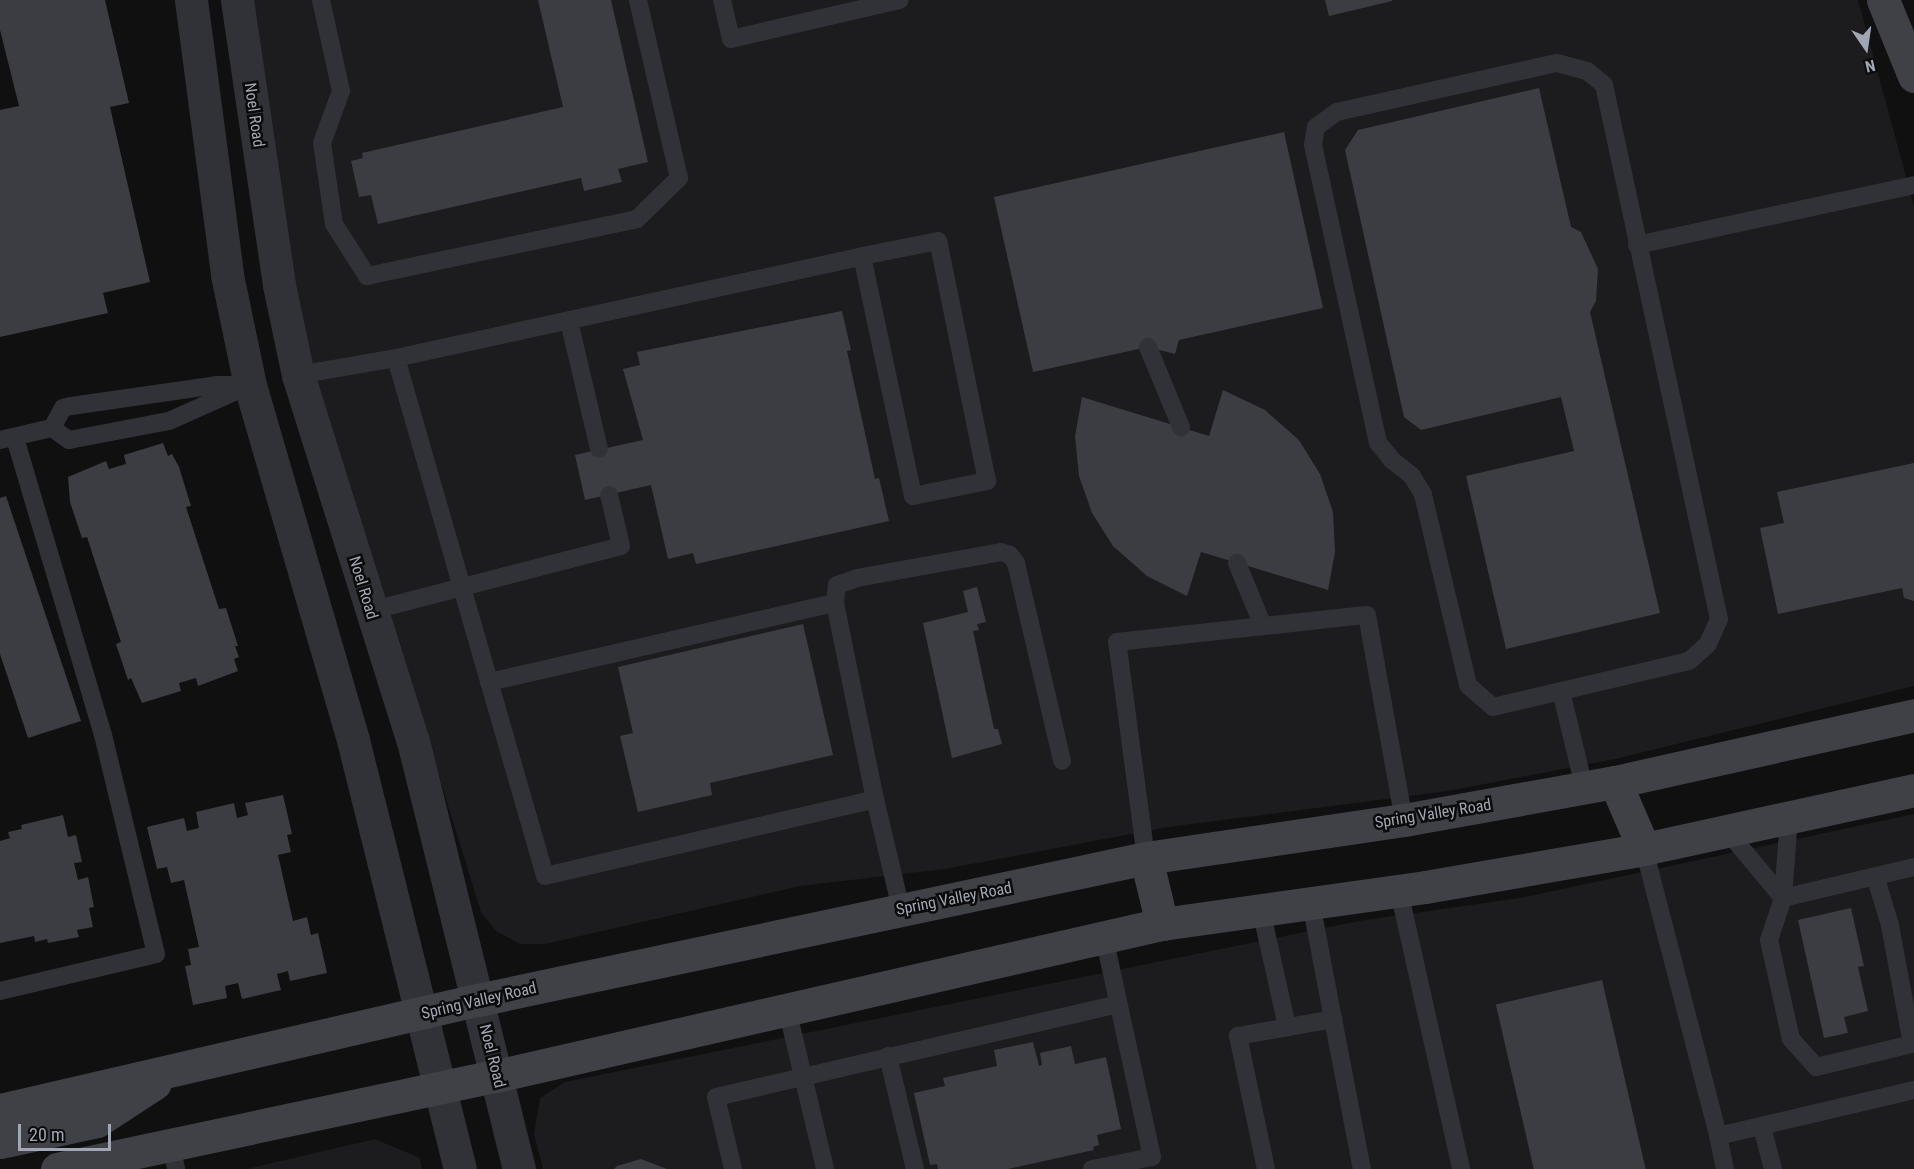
<!DOCTYPE html>
<html>
<head>
<meta charset="utf-8">
<style>
	body { margin:0 }
	#map { position:relative; width:1914px; height:1169px; overflow:hidden; background:#101011; font-family:"Roboto Condensed",sans-serif }
	div>[style] { position:absolute }
	.built>* { inset:0; background:#1c1c1e }
	.building>* { inset:0; background:#3c3d42; transform-origin:0 0 }
	.service>* { height:18px; margin:-9px; padding:0 9px; transform-origin:9px; border-radius:9px; background:#313237 }
	.tertiary>* { height:33px; margin:-16.5px; padding:0 16.5px; transform-origin:16.5px; border-radius:16.5px; background:#313237 }
	.secondary>* { height:33px; margin:-16.5px; padding:0 16.5px; transform-origin:16.5px; border-radius:16.5px; background:#3f4147 }
	span { translate:-50% -50%; white-space:nowrap; text-align:center; line-height:1.15; -webkit-text-stroke:5px #0b0b0c; paint-order:stroke }
	.street-label { font-size:16px; color:#a0a6b3 }
	.north { position:absolute; left:1836px; top:18px; width:60px; height:60px; -webkit-text-stroke:4px #0b0b0c; paint-order:stroke; rotate:167deg; font-size:16px; font-weight:700; line-height:24px; text-align:center; color:#a0a6b3 }
	.north::after { content:''; display:block; margin:auto; width:21px; height:27px; background:#a0a6b3; clip-path:polygon(50% 0,100% 100%,50% 72%,0 100%) }
	.scale { position:absolute; left:18px; top:1124px; width:93px; height:27px; box-sizing:border-box; border:3px solid #a0a6b3; border-top:0; padding-left:8px; font-size:18px; line-height:21px; white-space:nowrap; color:#a0a6b3; -webkit-text-stroke:4px #0b0b0c; paint-order:stroke }
</style>
</head>
<body>
<div id="map">
	<div class="built">
		<i style="clip-path:polygon(250px 0,1858px 0,1914px 206px,1914px 686px,1615px 759px,1448px 791px,1168px 827px,945px 869px,800px 886px,545px 944px,520px 944px,496px 931px,481px 912px,298px 319px)"></i>
		<i style="clip-path:polygon(1914px 814px,1914px 1169px,543px 1169px,534px 1134px,540px 1098px,565px 1082px,1359px 921px,1520px 898px)"></i>
		<i style="clip-path:polygon(375px 1139px,420px 1158px,422px 1169px,247px 1169px)"></i>
	</div>
	<div class="building">
		<i style="clip-path:polygon(0 0,105px 0,129px 103px,110px 107px,150px 282px,103px 293px,108px 313px,0 337px,0 110px,19px 106px,0 30px)"></i>
		<i style="clip-path:polygon(538px 0,611px 0,648px 162px,618px 169px,622px 182px,584px 191px,581px 178px,378px 224px,371px 195px,359px 197px,351px 161px,363px 158px,362px 153px,563px 107px)"></i>
		<i style="clip-path:polygon(1325px 0,1392px 0,1392px 1px,1329px 16px)"></i>
		<i style="clip-path:polygon(1539px 88px,1571px 227px,1581px 232px,1598px 269px,1596px 301px,1590px 312px,1660px 613px,1506px 649px,1466px 476px,1574px 451px,1561px 397px,1421px 430px,1404px 417px,1345px 150px,1358px 130px)"></i>
		<i style="clip-path:polygon(1284px 132px,1323px 308px,1179px 340px,1175px 354px,1148px 347px,1033px 372px,994px 197px)"></i>
		<i style="clip-path:polygon(842px 311px,851px 350px,847px 351px,875px 479px,879px 478px,889px 521px,696px 564px,693px 553px,668px 559px,651px 485px,585px 500px,575px 455px,643px 440px,623px 369px,640px 365px,637px 352px)"></i>
		<i style="clip-path:polygon(1223px 390px,1265px 410px,1299px 440px,1320px 474px,1333px 512px,1335px 552px,1328px 590px,1201px 552px,1187px 596px,1147px 576px,1113px 546px,1092px 513px,1079px 476px,1075px 436px,1082px 397px,1209px 436px)"></i>
		<i style="clip-path:polygon(163px 443px,168px 456px,172px 454px,179px 467px,191px 506px,186px 507px,219px 609px,226px 608px,238px 646px,235px 646px,239px 657px,234px 659px,238px 671px,198px 686px,196px 678px,179px 683px,181px 691px,142px 703px,131px 678px,128px 680px,116px 644px,121px 642px,87px 537px,82px 538px,70px 502px,68px 477px,106px 461px,109px 469px,126px 464px,124px 455px)"></i>
		<i style="clip-path:polygon(1914px 463px,1914px 601px,1904px 598px,1902px 588px,1778px 614px,1760px 528px,1784px 523px,1777px 492px)"></i>
		<i style="clip-path:polygon(6px 496px,81px 721px,28px 738px,0 654px,0 498px)"></i>
		<i style="clip-path:polygon(977px 587px,986px 622px,977px 624px,979px 630px,973px 631px,994px 729px,998px 729px,1002px 744px,952px 758px,923px 623px,968px 612px,963px 591px)"></i>
		<i style="clip-path:polygon(803px 624px,833px 755px,710px 783px,712px 795px,638px 812px,620px 736px,633px 733px,618px 667px)"></i>
		<i style="clip-path:polygon(283px 795px,292px 834px,287px 835px,291px 852px,278px 855px,293px 921px,307px 917px,311px 935px,318px 933px,327px 973px,290px 981px,288px 971px,277px 974px,281px 990px,242px 999px,238px 983px,225px 986px,227px 998px,193px 1005px,185px 966px,191px 965px,188px 949px,199px 947px,184px 880px,171px 883px,167px 867px,157px 869px,147px 827px,184px 818px,187px 831px,199px 828px,196px 812px,234px 803px,237px 818px,248px 815px,245px 803px)"></i>
		<i style="clip-path:polygon(63px 815px,68px 837px,76px 835px,82px 862px,74px 863px,78px 880px,88px 877px,94px 907px,89px 908px,93px 927px,77px 930px,79px 937px,48px 943px,47px 939px,35px 942px,34px 936px,0 943px,0 841px,10px 838px,8px 832px,22px 829px,21px 825px)"></i>
		<i style="clip-path:polygon(1851px 908px,1864px 966px,1858px 967px,1868px 1011px,1844px 1017px,1848px 1033px,1824px 1038px,1798px 920px)"></i>
		<i style="left:1602px;top:980px;width:194px;height:109px;rotate:77deg"></i>
		<i style="clip-path:polygon(1033px 1042px,1039px 1066px,1042px 1065px,1040px 1053px,1071px 1046px,1075px 1064px,1106px 1057px,1121px 1129px,1097px 1135px,1099px 1145px,1093px 1147px,1094px 1150px,1008px 1169px,938px 1169px,937px 1164px,930px 1165px,914px 1093px,945px 1086px,943px 1078px,997px 1066px,994px 1050px)"></i>
		<i style="clip-path:polygon(641px 1159px,667px 1169px,614px 1169px,617px 1166px)"></i>
	</div>
	<div class="service">
		<i style="left:321px;top:0;width:93px;rotate:77.6deg"></i>
		<i style="left:341px;top:91px;width:55px;rotate:110.1deg"></i>
		<i style="left:322px;top:143px;width:82px;rotate:81.6deg"></i>
		<i style="left:334px;top:224px;width:62px;rotate:57.6deg"></i>
		<i style="left:367px;top:276px;width:276px;rotate:-11.9deg"></i>
		<i style="left:637px;top:219px;width:59px;rotate:-44.3deg"></i>
		<i style="left:679px;top:178px;width:183px;rotate:-103deg"></i>
		<i style="left:722px;top:0;width:40px;rotate:77deg"></i>
		<i style="left:731px;top:39px;width:173px;rotate:-13deg"></i>
		<i style="left:1637px;top:245px;width:283px;rotate:-12.2deg"></i>
		<i style="left:569px;top:321px;width:131px;rotate:76.8deg"></i>
		<i style="left:1148px;top:347px;width:87px;rotate:67.6deg"></i>
		<i style="left:396px;top:358px;width:539px;rotate:73.95deg"></i>
		<i style="left:545px;top:876px;width:339px;rotate:-13.1deg"></i>
		<i style="left:875px;top:799px;width:113px;rotate:76.7deg"></i>
		<i style="left:298px;top:375px;width:99px;rotate:-9.8deg"></i>
		<i style="left:396px;top:358px;width:477px;rotate:-12.3deg"></i>
		<i style="left:862px;top:256px;width:245px;rotate:78deg"></i>
		<i style="left:913px;top:496px;width:76px;rotate:-11.5deg"></i>
		<i style="left:987px;top:481px;width:245px;rotate:-101.5deg"></i>
		<i style="left:938px;top:241px;width:77px;rotate:168.8deg"></i>
		<i style="left:52px;top:428px;width:23px;rotate:-61deg"></i>
		<i style="left:63px;top:408px;width:8px;rotate:-14deg"></i>
		<i style="left:71px;top:406px;width:147px;rotate:-8.2deg"></i>
		<i style="left:216px;top:385px;width:28px"></i>
		<i style="left:0;top:440px;width:53px;rotate:-13deg"></i>
		<i style="left:52px;top:428px;width:21px;rotate:35deg"></i>
		<i style="left:69px;top:440px;width:102px;rotate:-10.8deg"></i>
		<i style="left:169px;top:421px;width:89px;rotate:-24deg"></i>
		<i style="left:1237px;top:563px;width:68px;rotate:67.6deg"></i>
		<i style="left:835px;top:603px;width:18px;rotate:-84deg"></i>
		<i style="left:837px;top:585px;width:21px;rotate:-19deg"></i>
		<i style="left:857px;top:578px;width:146px;rotate:-10.2deg"></i>
		<i style="left:1001px;top:552px;width:9px;rotate:18deg"></i>
		<i style="left:1010px;top:555px;width:10px;rotate:53deg"></i>
		<i style="left:1016px;top:563px;width:203px;rotate:76.9deg"></i>
		<i style="left:370px;top:611px;width:259px;rotate:-14.5deg"></i>
		<i style="left:621px;top:546px;width:52px;rotate:-103.2deg"></i>
		<i style="left:489px;top:682px;width:355px;rotate:-12.9deg"></i>
		<i style="left:835px;top:603px;width:200px;rotate:78.5deg"></i>
		<i style="left:1561px;top:691px;width:70px;rotate:166.8deg"></i>
		<i style="left:1493px;top:707px;width:33px;rotate:-139deg"></i>
		<i style="left:1468px;top:685px;width:196px;rotate:-103.3deg"></i>
		<i style="left:1423px;top:494px;width:22px;rotate:-122deg"></i>
		<i style="left:1411px;top:475px;width:24px;rotate:-142deg"></i>
		<i style="left:1392px;top:460px;width:22px;rotate:-129deg"></i>
		<i style="left:1378px;top:443px;width:305px;rotate:-102.3deg"></i>
		<i style="left:1313px;top:145px;width:18px;rotate:-81deg"></i>
		<i style="left:1316px;top:127px;width:26px;rotate:-36deg"></i>
		<i style="left:1337px;top:112px;width:225px;rotate:-12.6deg"></i>
		<i style="left:1557px;top:63px;width:31px;rotate:15deg"></i>
		<i style="left:1587px;top:71px;width:22px;rotate:39deg"></i>
		<i style="left:1604px;top:85px;width:546px;rotate:77.85deg"></i>
		<i style="left:1719px;top:619px;width:27px;rotate:114deg"></i>
		<i style="left:1708px;top:644px;width:25px;rotate:138deg"></i>
		<i style="left:1689px;top:661px;width:131px;rotate:166.8deg"></i>
		<i style="left:1561px;top:691px;width:99px;rotate:76.5deg"></i>
		<i style="left:1789px;top:818px;width:80px;rotate:94.3deg"></i>
		<i style="left:1783px;top:898px;width:44px;rotate:108.4deg"></i>
		<i style="left:1769px;top:940px;width:101px;rotate:77.5deg"></i>
		<i style="left:1791px;top:1039px;width:38px;rotate:48deg"></i>
		<i style="left:1816px;top:1067px;width:99px;rotate:-13.5deg"></i>
		<i style="left:1912px;top:1044px;width:121px;rotate:-100.5deg"></i>
		<i style="left:1890px;top:925px;width:48px;rotate:-106.9deg"></i>
		<i style="left:1727px;top:831px;width:87px;rotate:50.1deg"></i>
		<i style="left:1644px;top:849px;width:296px;rotate:75.5deg"></i>
		<i style="left:1718px;top:1136px;width:201px;rotate:-13.2deg"></i>
		<i style="left:1146px;top:858px;width:218px;rotate:-97.6deg"></i>
		<i style="left:1117px;top:642px;width:251px;rotate:-6.2deg"></i>
		<i style="left:1367px;top:615px;width:208px;rotate:79.8deg"></i>
		<i style="left:1399px;top:891px;width:285px;rotate:77.4deg"></i>
		<i style="left:1783px;top:898px;width:135px;rotate:-13.3deg"></i>
		<i style="left:1311px;top:903px;width:118px;rotate:79.3deg"></i>
		<i style="left:1261px;top:910px;width:119px;rotate:77.4deg"></i>
		<i style="left:0;top:991px;width:160px;rotate:-13.3deg"></i>
		<i style="left:156px;top:954px;width:225px;rotate:-103.6deg"></i>
		<i style="left:103px;top:735px;width:311px;rotate:-106.5deg"></i>
		<i style="left:787px;top:1009px;width:164px;rotate:76.6deg"></i>
		<i style="left:888px;top:1056px;width:116px;rotate:76.6deg"></i>
		<i style="left:1762px;top:1127px;width:43px;rotate:75.3deg"></i>
		<i style="left:1718px;top:1136px;width:34px;rotate:78deg"></i>
		<i style="left:171px;top:1145px;width:25px;rotate:78deg"></i>
		<i style="left:733px;top:1169px;width:74px;rotate:-103.3deg"></i>
		<i style="left:716px;top:1097px;width:413px;rotate:-13deg"></i>
		<i style="left:1092px;top:1169px;width:61px;rotate:-11.3deg"></i>
		<i style="left:1152px;top:1157px;width:225px;rotate:-102.3deg"></i>
		<i style="left:1266px;top:1169px;width:136px;rotate:-101.9deg"></i>
		<i style="left:1238px;top:1036px;width:97px;rotate:-10.1deg"></i>
		<i style="left:1333px;top:1019px;width:153px;rotate:79.1deg"></i>
	</div>
	<div class="tertiary">
		<i style="left:191px;top:0;width:277px;rotate:82.5deg"></i>
		<i style="left:227px;top:275px;width:112px;rotate:78.2deg"></i>
		<i style="left:250px;top:385px;width:370px;rotate:73.8deg"></i>
		<i style="left:353px;top:740px;width:442px;rotate:76deg"></i>
		<i style="left:237px;top:0;width:288px;rotate:81.6deg"></i>
		<i style="left:279px;top:285px;width:92px;rotate:78.1deg"></i>
		<i style="left:298px;top:375px;width:384px;rotate:72.6deg"></i>
		<i style="left:413px;top:741px;width:441px;rotate:76.1deg"></i>
	</div>
	<div class="secondary">
		<i style="left:1883px;top:0;width:82px;rotate:67.8deg"></i>
		<i style="left:1615px;top:782px;width:73px;rotate:66.6deg"></i>
		<i style="left:1146px;top:858px;width:68px;rotate:76.4deg"></i>
		<i style="left:0;top:1110px;width:490px;rotate:-13deg"></i>
		<i style="left:478px;top:1000px;width:683px;rotate:-12deg"></i>
		<i style="left:1146px;top:858px;width:261px;rotate:-8.4deg"></i>
		<i style="left:1404px;top:820px;width:214px;rotate:-10.2deg"></i>
		<i style="left:1615px;top:782px;width:306px;rotate:-12.6deg"></i>
		<i style="left:0;top:1142px;width:99px;rotate:-12.2deg"></i>
		<i style="left:97px;top:1121px;width:69px;rotate:-33.2deg"></i>
		<i style="left:57px;top:1169px;width:449px;rotate:-12deg"></i>
		<i style="left:496px;top:1076px;width:683px;rotate:-12.86deg"></i>
		<i style="left:1162px;top:924px;width:266px;rotate:-8deg"></i>
		<i style="left:1425px;top:887px;width:222px;rotate:-9.8deg"></i>
		<i style="left:1644px;top:849px;width:276px;rotate:-12.3deg"></i>
	</div>
	<div class="street-label">
		<span style="left:254px;top:115px;rotate:82deg">Noel Road</span>
		<span style="left:363px;top:588px;rotate:73deg">Noel Road</span>
		<span style="left:1433px;top:814px;rotate:-9deg">Spring Valley Road</span>
		<span style="left:954px;top:899px;rotate:-11deg">Spring Valley Road</span>
		<span style="left:479px;top:1001px;rotate:-13deg">Spring Valley Road</span>
		<span style="left:492px;top:1056px;rotate:76deg">Noel Road</span>
	</div>
	<div class="north">N</div>
	<div class="scale">20 m</div>
</div>
</body>
</html>
